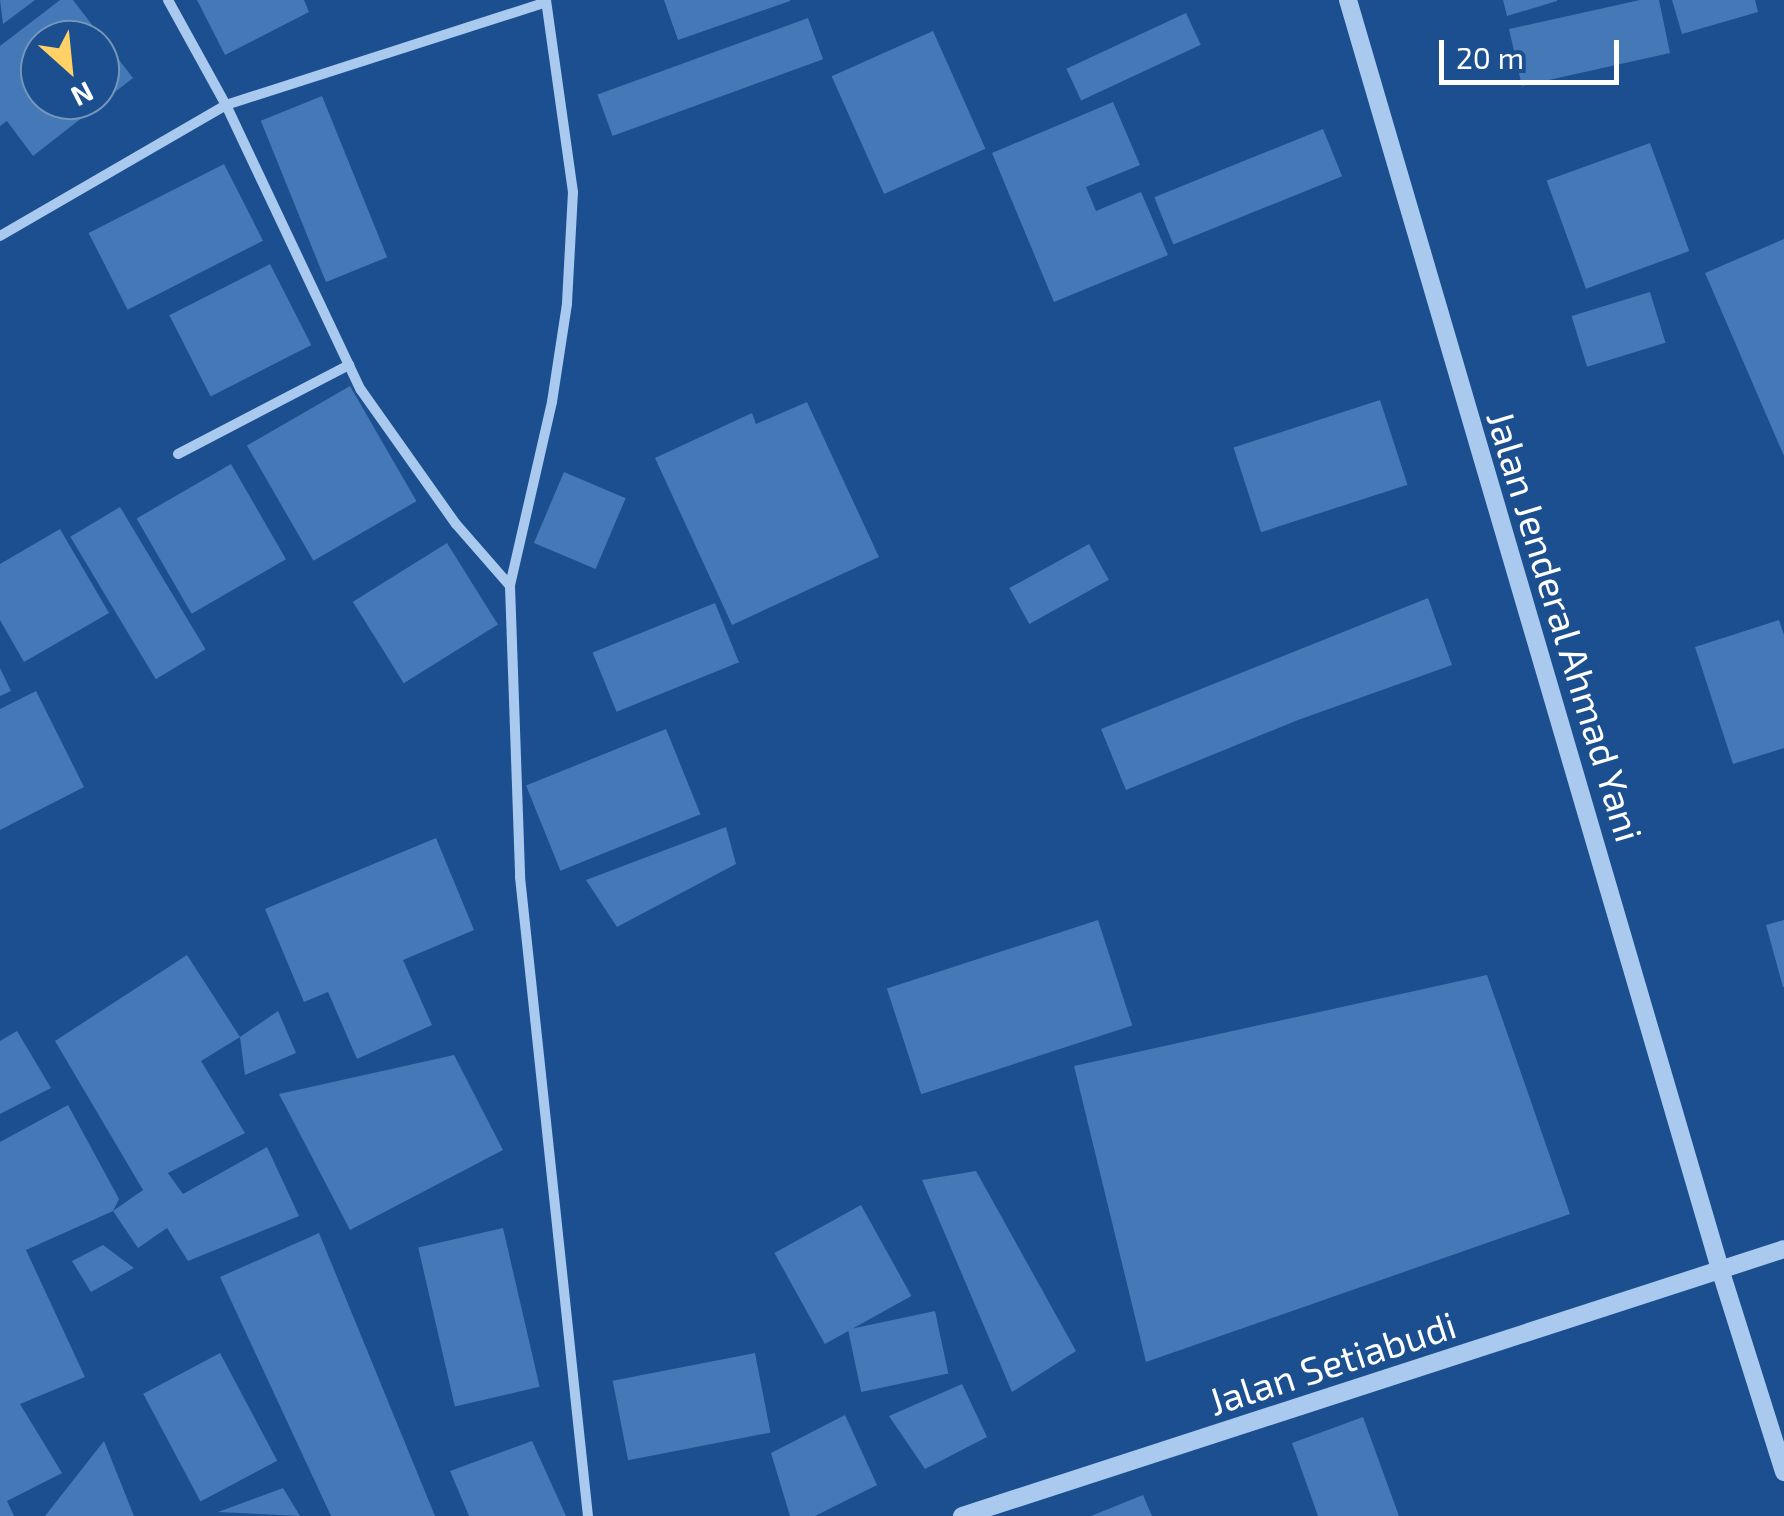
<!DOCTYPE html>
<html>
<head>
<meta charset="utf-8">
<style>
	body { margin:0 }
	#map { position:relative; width:1784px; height:1516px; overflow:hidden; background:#1b4f8f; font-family:"Exo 2",sans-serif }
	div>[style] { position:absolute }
	.building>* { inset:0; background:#4478b7; transform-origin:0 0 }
	.minor>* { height:10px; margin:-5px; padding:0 5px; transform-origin:5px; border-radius:5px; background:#a9c9ee }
	.tertiary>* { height:18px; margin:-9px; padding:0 9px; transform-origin:9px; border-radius:9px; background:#a9c9ee }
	span { translate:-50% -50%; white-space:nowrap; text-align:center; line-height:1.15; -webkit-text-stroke:9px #1b4f8f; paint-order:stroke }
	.street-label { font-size:38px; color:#fff }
	.north { position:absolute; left:20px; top:20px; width:100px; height:100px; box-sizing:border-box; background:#1b4f8f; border:2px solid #7695bc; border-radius:50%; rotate:153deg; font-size:28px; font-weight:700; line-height:40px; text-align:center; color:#fff }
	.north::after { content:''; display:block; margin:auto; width:35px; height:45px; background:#ffd166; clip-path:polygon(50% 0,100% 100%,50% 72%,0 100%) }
	.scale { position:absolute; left:1439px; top:40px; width:180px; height:45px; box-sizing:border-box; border:5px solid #fff; border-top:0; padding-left:12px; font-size:30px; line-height:35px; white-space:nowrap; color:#fff; -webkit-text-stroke:8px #1b4f8f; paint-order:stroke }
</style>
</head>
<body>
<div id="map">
	<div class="building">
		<i style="clip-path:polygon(0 0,35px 0,3px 24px)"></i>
		<i style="clip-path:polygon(evenodd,60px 0,73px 0,133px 78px,33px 156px,7px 121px,0 126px,0 46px,60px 0,40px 40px,100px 40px,100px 100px,40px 100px,40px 40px)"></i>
		<i style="clip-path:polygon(197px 0,304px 0,309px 12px,225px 55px)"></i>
		<i style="clip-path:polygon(664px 0,790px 0,790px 1px,678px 40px)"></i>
		<i style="clip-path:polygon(1503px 0,1557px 0,1557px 1px,1507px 16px)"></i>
		<i style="clip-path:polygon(1640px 0,1659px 0,1670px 53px,1522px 86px,1509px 29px)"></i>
		<i style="clip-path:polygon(1672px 0,1755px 0,1758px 12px,1682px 34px)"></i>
		<i style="left:1186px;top:13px;width:35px;height:132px;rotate:65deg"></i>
		<i style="left:808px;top:18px;width:44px;height:224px;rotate:70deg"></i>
		<i style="left:933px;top:31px;width:129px;height:111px;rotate:66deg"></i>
		<i style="left:322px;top:96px;width:174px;height:66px;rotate:68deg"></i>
		<i style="clip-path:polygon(1113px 102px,1140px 165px,1086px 187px,1096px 211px,1141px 192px,1168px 255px,1054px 302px,992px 153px)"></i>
		<i style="left:1323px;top:129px;width:51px;height:182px;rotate:68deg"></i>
		<i style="left:1650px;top:143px;width:115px;height:110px;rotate:70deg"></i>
		<i style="left:224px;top:164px;width:86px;height:152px;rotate:63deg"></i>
		<i style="clip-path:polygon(1784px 239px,1784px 456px,1705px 273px)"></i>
		<i style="left:270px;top:264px;width:91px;height:113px;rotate:63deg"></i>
		<i style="left:1650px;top:292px;width:53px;height:82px;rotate:73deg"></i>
		<i style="left:350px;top:386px;width:133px;height:119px;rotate:60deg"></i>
		<i style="left:1380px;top:400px;width:89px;height:154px;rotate:72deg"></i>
		<i style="clip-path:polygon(807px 402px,879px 557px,732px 625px,655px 458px,752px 413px,756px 424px)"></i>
		<i style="left:231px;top:464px;width:110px;height:109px;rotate:60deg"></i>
		<i style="left:564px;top:472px;width:67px;height:77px;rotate:23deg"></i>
		<i style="left:120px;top:507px;width:166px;height:58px;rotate:59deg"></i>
		<i style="clip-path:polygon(60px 529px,109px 613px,24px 662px,0 620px,0 564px)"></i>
		<i style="left:447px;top:543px;width:96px;height:111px;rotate:58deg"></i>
		<i style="left:1089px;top:544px;width:41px;height:91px;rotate:61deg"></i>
		<i style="clip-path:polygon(1428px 598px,1452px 665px,1298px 720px,1126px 790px,1101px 729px)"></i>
		<i style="left:715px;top:603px;width:64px;height:132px;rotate:68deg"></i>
		<i style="clip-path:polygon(1779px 620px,1784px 635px,1784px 748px,1733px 764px,1695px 647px)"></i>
		<i style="clip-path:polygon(0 668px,11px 691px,0 696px)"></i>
		<i style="clip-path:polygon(36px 691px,84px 787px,0 830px,0 709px)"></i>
		<i style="left:666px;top:729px;width:92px;height:151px;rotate:68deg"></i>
		<i style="clip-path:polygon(726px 827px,736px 864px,617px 927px,586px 880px)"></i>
		<i style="clip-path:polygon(436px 838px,474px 930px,403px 960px,432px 1025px,357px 1059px,328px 992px,304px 1002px,265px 909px)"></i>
		<i style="left:1098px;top:920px;width:111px;height:222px;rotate:72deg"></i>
		<i style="clip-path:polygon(1784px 920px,1784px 987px,1783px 987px,1766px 925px)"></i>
		<i style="clip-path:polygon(187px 955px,240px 1037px,278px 1011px,296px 1053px,245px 1075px,240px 1037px,201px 1061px,245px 1133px,168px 1173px,183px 1194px,267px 1147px,299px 1216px,188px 1261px,167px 1228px,138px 1248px,113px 1211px,143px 1190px,55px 1041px)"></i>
		<i style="clip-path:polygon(1487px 975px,1570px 1214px,1146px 1362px,1074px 1066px)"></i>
		<i style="clip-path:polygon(17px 1031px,51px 1088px,0 1114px,0 1041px)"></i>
		<i style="clip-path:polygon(454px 1055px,503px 1150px,350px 1230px,279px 1094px)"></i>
		<i style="clip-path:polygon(68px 1105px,119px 1199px,113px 1211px,26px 1250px,85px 1377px,20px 1404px,62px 1473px,7px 1501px,14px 1516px,0 1516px,0 1142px)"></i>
		<i style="clip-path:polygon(976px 1171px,1076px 1351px,1012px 1392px,922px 1180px)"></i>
		<i style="left:861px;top:1205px;width:104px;height:99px;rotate:61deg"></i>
		<i style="left:503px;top:1228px;width:163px;height:87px;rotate:77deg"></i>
		<i style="clip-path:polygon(319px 1233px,435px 1516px,331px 1516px,220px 1277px)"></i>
		<i style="clip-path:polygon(103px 1245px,134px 1268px,91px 1292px,72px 1261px)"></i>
		<i style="left:935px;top:1311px;width:64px;height:89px;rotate:78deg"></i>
		<i style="left:220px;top:1353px;width:122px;height:87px;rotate:62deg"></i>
		<i style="left:755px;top:1353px;width:81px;height:145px;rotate:79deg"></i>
		<i style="clip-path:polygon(962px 1384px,987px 1437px,925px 1469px,889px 1416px)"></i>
		<i style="clip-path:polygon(845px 1415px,877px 1485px,815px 1516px,790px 1516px,771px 1453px)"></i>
		<i style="clip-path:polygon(1363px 1417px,1399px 1516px,1318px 1516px,1292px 1443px)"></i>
		<i style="clip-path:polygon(104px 1441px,134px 1516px,45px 1516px)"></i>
		<i style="clip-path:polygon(532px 1441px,566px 1516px,469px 1516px,450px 1471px)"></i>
		<i style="clip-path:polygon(283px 1488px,300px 1516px,218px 1512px)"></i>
		<i style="clip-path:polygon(1143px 1495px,1152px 1516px,1091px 1516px)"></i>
	</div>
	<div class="minor">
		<i style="left:168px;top:0;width:120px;rotate:61.1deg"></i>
		<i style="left:226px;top:105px;width:315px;rotate:64.7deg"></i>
		<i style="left:361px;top:390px;width:164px;rotate:54.7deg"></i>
		<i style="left:456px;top:524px;width:82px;rotate:48.9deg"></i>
		<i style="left:546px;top:0;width:194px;rotate:82deg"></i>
		<i style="left:573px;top:192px;width:112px;rotate:93.1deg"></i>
		<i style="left:567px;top:304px;width:99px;rotate:98.7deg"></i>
		<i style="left:552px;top:402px;width:189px;rotate:102.9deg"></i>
		<i style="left:510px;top:586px;width:291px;rotate:88deg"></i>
		<i style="left:520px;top:877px;width:643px;rotate:83.93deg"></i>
		<i style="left:0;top:236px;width:261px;rotate:-30.1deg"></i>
		<i style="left:226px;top:105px;width:336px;rotate:-17.8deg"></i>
		<i style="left:178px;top:454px;width:193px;rotate:-27.5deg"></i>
	</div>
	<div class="tertiary">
		<i style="left:1348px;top:0;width:1322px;rotate:73.66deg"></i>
		<i style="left:1720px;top:1269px;width:213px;rotate:72.5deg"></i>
		<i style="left:962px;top:1516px;width:864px;rotate:-17.99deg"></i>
	</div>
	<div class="street-label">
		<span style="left:1565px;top:626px;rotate:73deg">Jalan Jenderal Ahmad Yani</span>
		<span style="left:1332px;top:1363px;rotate:-18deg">Jalan Setiabudi</span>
	</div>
	<div class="north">N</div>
	<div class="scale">20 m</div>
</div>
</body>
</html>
